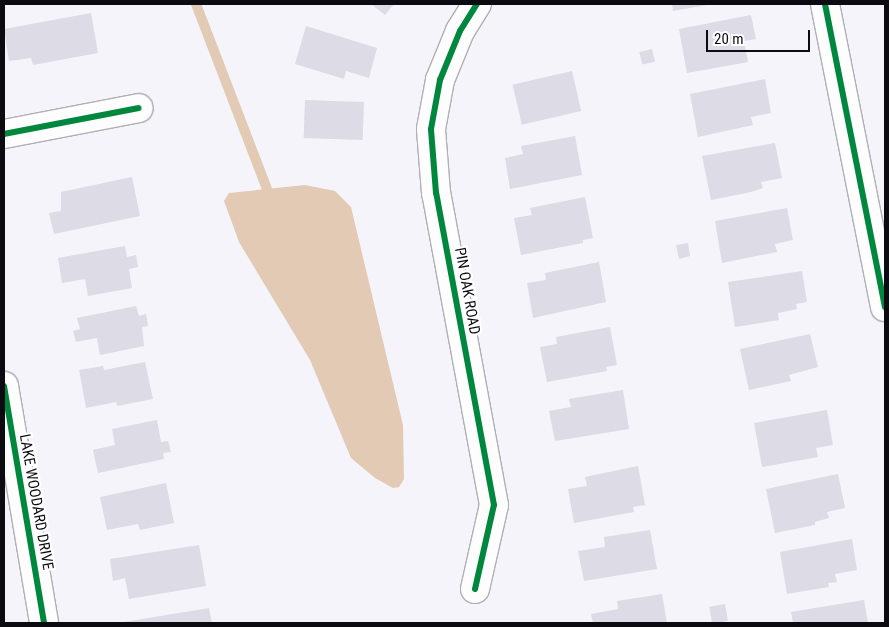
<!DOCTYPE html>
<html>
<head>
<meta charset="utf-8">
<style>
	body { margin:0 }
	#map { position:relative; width:889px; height:627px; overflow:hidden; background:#f4f4fa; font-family:"Roboto Condensed",sans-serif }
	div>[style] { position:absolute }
	.water>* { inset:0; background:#e3cab5 }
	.stream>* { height:10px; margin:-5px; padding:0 5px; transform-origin:5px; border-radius:5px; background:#e3cab5 }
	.building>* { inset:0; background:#dcdbe6; transform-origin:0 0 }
	.roads { filter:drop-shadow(1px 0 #afafb4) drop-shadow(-1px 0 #afafb4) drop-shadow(0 1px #afafb4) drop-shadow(0 -1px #afafb4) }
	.minor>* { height:28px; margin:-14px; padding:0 14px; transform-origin:14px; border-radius:14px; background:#fdfdfe }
	.cycleway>* { height:6px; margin:-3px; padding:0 3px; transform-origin:3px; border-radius:3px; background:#00873e }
	span { translate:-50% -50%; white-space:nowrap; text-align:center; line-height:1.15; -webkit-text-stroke:4.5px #fff; paint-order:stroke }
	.street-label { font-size:15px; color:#0c0b11 }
	.frame { position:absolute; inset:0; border:5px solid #0c0b11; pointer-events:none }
	.scale { position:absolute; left:706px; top:30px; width:104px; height:22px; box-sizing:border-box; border:2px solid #0c0b11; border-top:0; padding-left:6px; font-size:15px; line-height:18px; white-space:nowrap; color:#0c0b11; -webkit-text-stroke:4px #fff; paint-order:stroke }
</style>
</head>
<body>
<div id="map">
	<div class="water">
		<i style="clip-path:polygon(305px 185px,335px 191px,351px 207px,403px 425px,404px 479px,399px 487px,393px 488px,375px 478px,351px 458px,310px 360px,239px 242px,224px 201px,229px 193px)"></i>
	</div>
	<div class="stream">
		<i style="left:196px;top:4px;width:198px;rotate:69deg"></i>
	</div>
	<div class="building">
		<i style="clip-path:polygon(371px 4px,394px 4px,385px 15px)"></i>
		<i style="clip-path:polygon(672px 4px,707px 4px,707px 5px,673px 11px)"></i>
		<i style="clip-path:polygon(91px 13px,98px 53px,33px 65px,31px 58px,9px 61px,4px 29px)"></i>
		<i style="clip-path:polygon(751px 15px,756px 39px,744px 41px,748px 62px,687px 73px,679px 29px)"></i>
		<i style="clip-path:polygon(306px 26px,377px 48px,369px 78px,346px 71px,344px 79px,295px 64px)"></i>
		<i style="left:652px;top:49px;width:13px;height:13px;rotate:77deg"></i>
		<i style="left:572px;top:71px;width:41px;height:61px;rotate:77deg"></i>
		<i style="clip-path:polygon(765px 79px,771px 113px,751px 117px,753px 125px,698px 137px,690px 94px)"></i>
		<i style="left:305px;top:100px;width:59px;height:38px;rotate:2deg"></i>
		<i style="clip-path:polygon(575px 136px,582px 175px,510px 189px,505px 158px,523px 154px,521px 146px)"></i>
		<i style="clip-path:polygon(775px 143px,782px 178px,761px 182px,763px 188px,751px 192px,711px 200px,702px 156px)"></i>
		<i style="clip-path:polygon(132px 177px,140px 216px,54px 234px,49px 213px,61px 211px,61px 192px)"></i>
		<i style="clip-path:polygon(585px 197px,593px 238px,583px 240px,583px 243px,521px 255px,514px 218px,532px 215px,530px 208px)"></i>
		<i style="clip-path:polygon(787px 208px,793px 240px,775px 244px,777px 252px,722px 263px,715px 221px)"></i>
		<i style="clip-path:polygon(688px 243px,690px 256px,679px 259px,676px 245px)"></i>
		<i style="clip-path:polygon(125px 246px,127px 257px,136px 255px,138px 267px,129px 269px,132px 288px,88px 296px,85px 279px,62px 283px,58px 258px)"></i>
		<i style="clip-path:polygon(599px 262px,606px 302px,533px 318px,527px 283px,546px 280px,545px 273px)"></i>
		<i style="clip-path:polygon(802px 271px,807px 302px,796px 304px,797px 309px,778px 313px,779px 320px,735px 327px,728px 282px)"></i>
		<i style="clip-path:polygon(136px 306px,139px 316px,146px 314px,148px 326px,142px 327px,144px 346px,100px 355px,97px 338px,76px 342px,73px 331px,80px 329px,77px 318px)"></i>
		<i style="clip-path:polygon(610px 327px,617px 365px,606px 367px,607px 371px,547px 382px,540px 347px,557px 344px,556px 337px)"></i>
		<i style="clip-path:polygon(810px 334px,818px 367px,789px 375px,791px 381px,749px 390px,740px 349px)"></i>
		<i style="clip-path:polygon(145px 362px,153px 399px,117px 406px,116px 402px,86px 408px,79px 370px,103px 366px,104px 370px)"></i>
		<i style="clip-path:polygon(623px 390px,629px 429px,555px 441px,549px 411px,571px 407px,569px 399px)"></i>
		<i style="clip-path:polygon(827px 410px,833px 445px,816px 448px,818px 457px,762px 467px,754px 423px)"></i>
		<i style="clip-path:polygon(157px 420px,161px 442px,168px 441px,171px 452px,163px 453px,164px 459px,98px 473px,93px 450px,115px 445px,112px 429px)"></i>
		<i style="clip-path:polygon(638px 466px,645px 505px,633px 507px,634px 512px,574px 523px,568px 489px,587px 486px,585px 477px)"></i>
		<i style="clip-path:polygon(838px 474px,845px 508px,827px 512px,829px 518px,815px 522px,815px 525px,775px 533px,766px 489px)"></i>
		<i style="clip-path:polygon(166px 483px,174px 523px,140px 530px,138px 524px,107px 530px,100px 497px)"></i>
		<i style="clip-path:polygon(650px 530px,657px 569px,584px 581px,578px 551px,605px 547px,604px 537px)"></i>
		<i style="clip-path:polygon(852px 539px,857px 570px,835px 574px,837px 582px,828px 583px,829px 587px,787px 594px,780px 552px)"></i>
		<i style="clip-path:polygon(199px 545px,206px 586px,129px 599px,125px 578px,113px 581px,110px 559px)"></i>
		<i style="clip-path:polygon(662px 594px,667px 623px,593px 623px,591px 614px,618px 609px,617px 601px)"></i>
		<i style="clip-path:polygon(864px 600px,868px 623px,793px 623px,791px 612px)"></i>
		<i style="left:725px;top:604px;width:17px;height:16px;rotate:80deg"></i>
		<i style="clip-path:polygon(209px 608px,212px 623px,124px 623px,124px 622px)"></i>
	</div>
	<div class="roads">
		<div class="minor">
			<i style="left:825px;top:4px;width:309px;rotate:78.8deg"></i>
			<i style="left:4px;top:134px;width:137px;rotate:-10.9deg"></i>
			<i style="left:4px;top:386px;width:240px;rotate:80.4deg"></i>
			<i style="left:475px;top:589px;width:86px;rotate:-77.3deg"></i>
			<i style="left:494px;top:505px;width:317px;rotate:-100.5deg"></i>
			<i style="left:436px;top:193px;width:64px;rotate:-94.5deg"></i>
			<i style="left:431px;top:129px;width:50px;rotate:-79.6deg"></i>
			<i style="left:440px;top:80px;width:53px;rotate:-67.8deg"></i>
			<i style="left:460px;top:31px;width:32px;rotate:-58deg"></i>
		</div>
	</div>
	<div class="cycleway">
		<i style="left:825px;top:4px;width:309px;rotate:78.8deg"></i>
		<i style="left:4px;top:134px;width:137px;rotate:-10.9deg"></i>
		<i style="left:4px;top:386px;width:240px;rotate:80.4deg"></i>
		<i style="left:475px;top:589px;width:86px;rotate:-77.3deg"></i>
		<i style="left:494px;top:505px;width:317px;rotate:-100.5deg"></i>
		<i style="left:436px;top:193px;width:64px;rotate:-94.5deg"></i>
		<i style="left:431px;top:129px;width:50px;rotate:-79.6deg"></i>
		<i style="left:440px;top:80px;width:53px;rotate:-67.8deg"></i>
		<i style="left:460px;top:31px;width:32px;rotate:-58deg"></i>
	</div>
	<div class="street-label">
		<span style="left:467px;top:291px;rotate:80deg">PIN OAK ROAD</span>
		<span style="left:36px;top:502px;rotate:80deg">LAKE WOODARD DRIVE</span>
	</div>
	<div class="frame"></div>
	<div class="scale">20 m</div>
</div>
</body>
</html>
